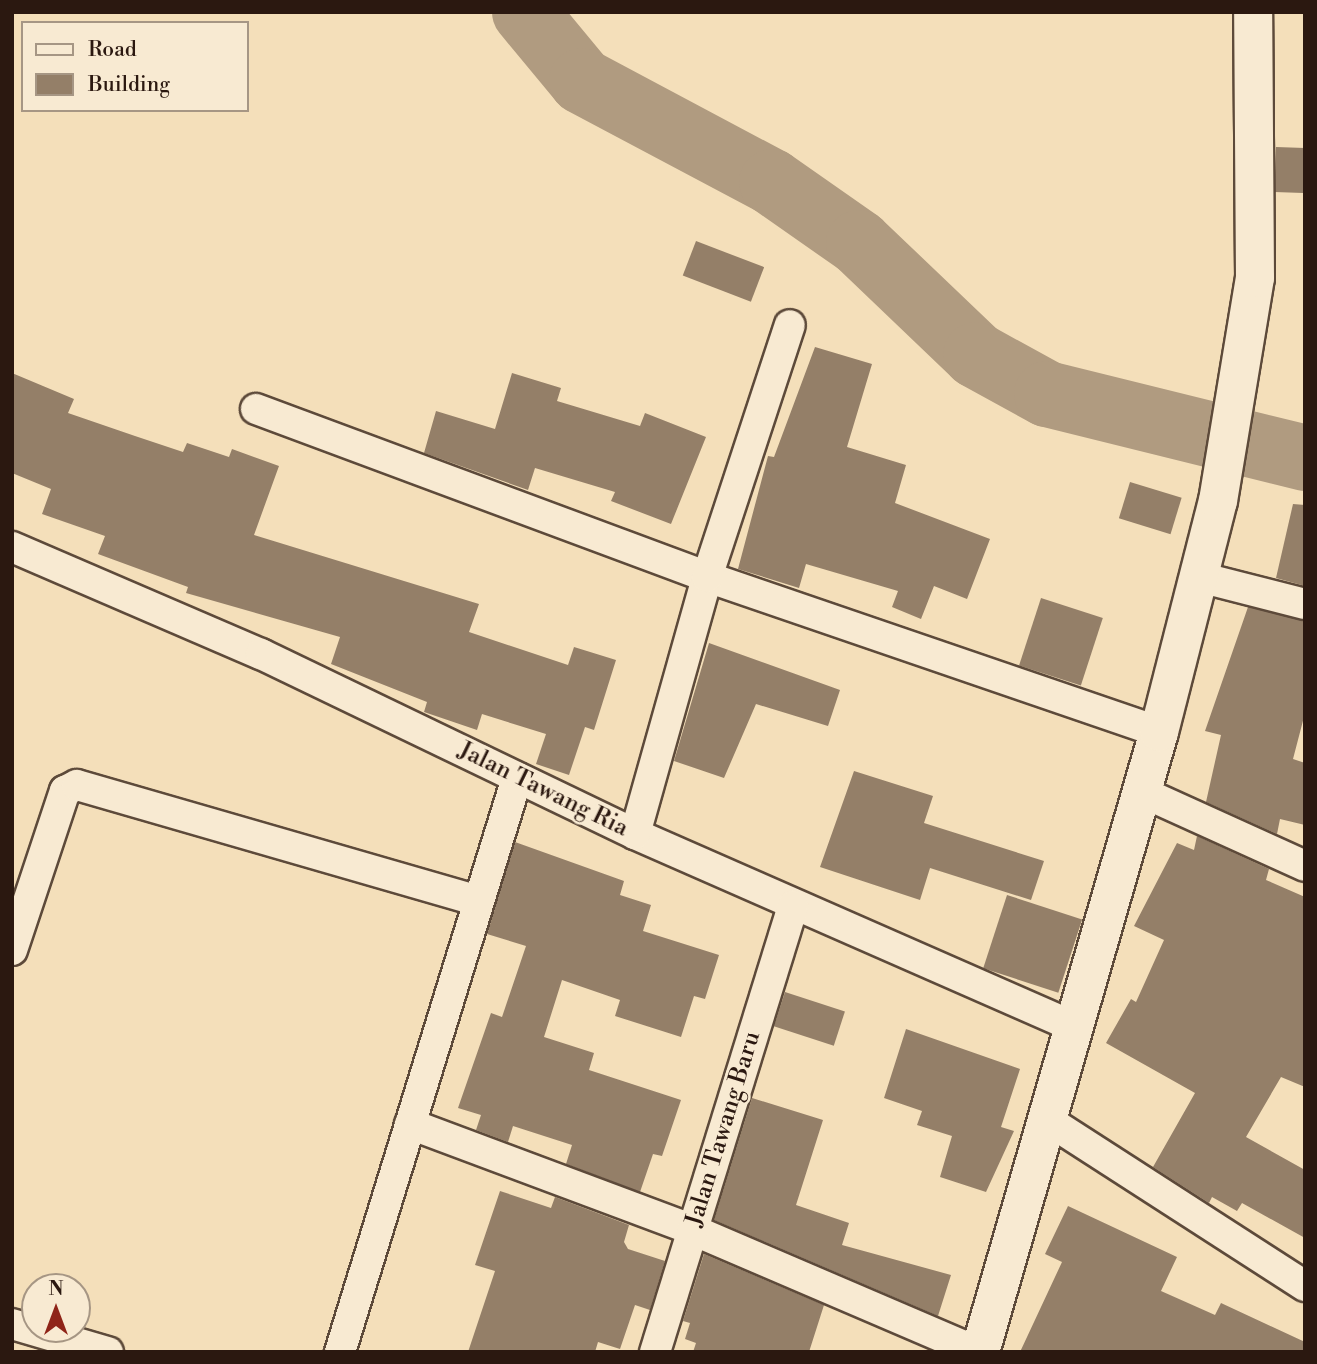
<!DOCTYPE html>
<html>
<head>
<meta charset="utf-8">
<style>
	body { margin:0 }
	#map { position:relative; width:1317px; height:1364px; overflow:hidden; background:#f4dfba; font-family:"Libre Bodoni",serif }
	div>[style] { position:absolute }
	.river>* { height:66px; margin:-33px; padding:0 33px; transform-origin:33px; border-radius:33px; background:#b09b80 }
	.building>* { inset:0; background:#947f68; transform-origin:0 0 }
	.roads { filter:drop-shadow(2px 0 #5d4a3a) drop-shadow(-2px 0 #5d4a3a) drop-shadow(0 2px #5d4a3a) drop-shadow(0 -2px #5d4a3a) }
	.street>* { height:30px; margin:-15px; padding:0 15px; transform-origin:15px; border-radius:15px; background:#f8ead2 }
	.secondary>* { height:38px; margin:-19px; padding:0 19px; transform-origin:19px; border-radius:19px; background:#f8ead2 }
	span { translate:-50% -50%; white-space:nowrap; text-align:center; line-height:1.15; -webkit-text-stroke:5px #f8ead2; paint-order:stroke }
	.street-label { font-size:24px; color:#2b1810 }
	.frame { position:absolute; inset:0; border:14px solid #2b1810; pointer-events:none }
	.legend { position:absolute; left:21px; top:21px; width:228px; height:91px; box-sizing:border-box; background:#f8ead2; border:2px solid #a69684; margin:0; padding:9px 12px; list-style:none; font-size:21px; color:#2b1810 }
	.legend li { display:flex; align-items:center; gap:14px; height:35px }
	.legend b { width:35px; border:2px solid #a69684 }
	.north { position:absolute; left:21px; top:1273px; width:70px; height:70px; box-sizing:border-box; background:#f8ead2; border:2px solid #a69684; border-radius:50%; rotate:0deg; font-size:19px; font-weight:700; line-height:28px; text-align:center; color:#2b1810 }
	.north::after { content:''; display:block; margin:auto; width:24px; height:32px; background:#8f2418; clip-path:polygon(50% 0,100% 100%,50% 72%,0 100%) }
</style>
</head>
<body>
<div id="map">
	<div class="river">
		<i style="left:525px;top:12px;width:89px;rotate:50.4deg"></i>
		<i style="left:582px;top:81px;width:215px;rotate:28deg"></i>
		<i style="left:772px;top:182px;width:106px;rotate:35deg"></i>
		<i style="left:859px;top:243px;width:162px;rotate:43.7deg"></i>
		<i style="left:976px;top:355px;width:81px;rotate:28.8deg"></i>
		<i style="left:1047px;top:394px;width:266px;rotate:13.9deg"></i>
	</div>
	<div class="building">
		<i style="left:1276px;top:147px;width:29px;height:45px;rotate:2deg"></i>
		<i style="left:696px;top:241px;width:73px;height:37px;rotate:21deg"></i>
		<i style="clip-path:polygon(815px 347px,872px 364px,847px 447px,906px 465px,895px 503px,990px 539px,967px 599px,934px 586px,921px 619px,892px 607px,898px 591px,806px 564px,799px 588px,738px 569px,768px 456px,774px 457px)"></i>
		<i style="clip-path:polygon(12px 373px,74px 399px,68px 413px,135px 436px,183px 452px,187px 443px,229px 457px,232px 449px,279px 466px,254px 535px,479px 604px,469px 632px,568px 665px,574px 647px,616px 660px,594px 730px,585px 727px,569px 775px,536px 764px,546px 734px,482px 714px,477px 730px,424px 712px,427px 702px,331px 664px,340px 637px,186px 593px,188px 587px,98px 554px,105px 536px,42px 514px,51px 489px,12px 473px)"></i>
		<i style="clip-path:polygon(512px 373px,561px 388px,557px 401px,640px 426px,645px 413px,706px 437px,671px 524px,611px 501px,615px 492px,535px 468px,528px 490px,424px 453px,436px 411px,495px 429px)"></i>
		<i style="left:1130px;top:482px;width:54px;height:38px;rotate:17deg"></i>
		<i style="clip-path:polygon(1293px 504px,1305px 505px,1305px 586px,1276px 578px)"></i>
		<i style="left:1041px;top:598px;width:65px;height:71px;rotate:18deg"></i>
		<i style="clip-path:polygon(1248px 607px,1305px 621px,1305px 713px,1293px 759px,1305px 763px,1305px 825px,1280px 819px,1277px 834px,1206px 802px,1221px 735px,1205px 731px)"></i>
		<i style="clip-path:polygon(709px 643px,840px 690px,828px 726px,756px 704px,724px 778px,674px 761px)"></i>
		<i style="clip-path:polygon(854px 771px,933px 796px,924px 823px,1044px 861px,1031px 900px,930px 868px,920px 900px,820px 867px)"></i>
		<i style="clip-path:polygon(1197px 836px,1269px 869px,1266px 880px,1305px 897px,1305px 1087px,1281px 1077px,1246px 1137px,1305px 1170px,1305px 1238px,1242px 1203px,1237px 1211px,1212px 1197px,1209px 1203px,1153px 1167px,1195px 1093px,1106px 1043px,1131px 999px,1136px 1002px,1164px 940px,1134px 926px,1177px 843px,1194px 850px)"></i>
		<i style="clip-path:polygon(515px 842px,624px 881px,620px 895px,651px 905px,643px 931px,719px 955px,705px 999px,694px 996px,681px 1037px,615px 1016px,620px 1000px,562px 980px,544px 1037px,594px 1053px,589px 1070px,681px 1100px,662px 1156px,653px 1154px,640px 1192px,566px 1164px,572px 1145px,513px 1126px,508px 1142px,476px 1130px,481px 1115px,458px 1108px,491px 1013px,502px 1017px,526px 946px,487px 934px)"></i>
		<i style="left:1007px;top:895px;width:79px;height:77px;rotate:18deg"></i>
		<i style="left:785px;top:992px;width:63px;height:36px;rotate:18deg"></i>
		<i style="clip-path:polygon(906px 1029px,1020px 1069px,1001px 1127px,1014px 1131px,986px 1192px,940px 1177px,952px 1136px,917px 1125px,922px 1111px,884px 1098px)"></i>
		<i style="clip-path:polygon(752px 1098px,823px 1120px,796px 1205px,849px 1223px,842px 1245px,951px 1275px,938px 1316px,714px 1220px)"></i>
		<i style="clip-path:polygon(500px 1191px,551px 1208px,555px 1197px,629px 1225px,624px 1242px,628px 1249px,665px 1261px,650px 1310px,635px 1305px,620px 1349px,598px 1342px,595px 1352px,468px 1352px,495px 1271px,475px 1265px)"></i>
		<i style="clip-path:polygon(1068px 1206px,1177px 1257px,1161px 1291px,1215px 1315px,1221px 1303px,1305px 1342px,1305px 1352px,1020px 1352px,1062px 1262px,1045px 1254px)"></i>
		<i style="clip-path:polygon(704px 1254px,824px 1305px,809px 1352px,693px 1352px,696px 1343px,685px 1339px,690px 1323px,683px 1321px)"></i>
	</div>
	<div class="roads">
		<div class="street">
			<i style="left:256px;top:409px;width:481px;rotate:20.4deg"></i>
			<i style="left:707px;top:577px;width:478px;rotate:18.9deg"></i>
			<i style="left:12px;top:547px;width:271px;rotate:23.3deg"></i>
			<i style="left:261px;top:654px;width:415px;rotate:25.7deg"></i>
			<i style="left:635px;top:834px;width:482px;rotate:23.7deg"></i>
			<i style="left:1199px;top:577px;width:109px;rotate:14.3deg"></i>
			<i style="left:1142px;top:792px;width:179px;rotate:24.4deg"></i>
			<i style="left:635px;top:834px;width:267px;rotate:-74.3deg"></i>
			<i style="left:707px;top:577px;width:265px;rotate:-71.8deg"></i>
			<i style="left:12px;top:950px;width:168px;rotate:-71.6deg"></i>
			<i style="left:65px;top:791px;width:13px;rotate:-27deg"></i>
			<i style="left:77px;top:785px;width:418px;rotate:16.1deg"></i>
			<i style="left:1049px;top:1121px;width:305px;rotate:32.8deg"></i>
			<i style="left:410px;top:1124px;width:302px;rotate:20.5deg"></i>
			<i style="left:693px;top:1230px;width:309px;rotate:23.2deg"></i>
			<i style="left:12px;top:1324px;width:100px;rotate:16.3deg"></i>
			<i style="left:340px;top:1352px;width:601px;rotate:-72.86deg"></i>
			<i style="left:655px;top:1352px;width:467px;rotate:-72.8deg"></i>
		</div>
		<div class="secondary">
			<i style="left:980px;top:1352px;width:645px;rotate:-73.9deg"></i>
			<i style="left:1159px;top:732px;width:238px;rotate:-75.7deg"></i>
			<i style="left:1218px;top:501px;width:226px;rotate:-80.6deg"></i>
			<i style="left:1255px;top:278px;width:266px;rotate:-90.4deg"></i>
		</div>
	</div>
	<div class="street-label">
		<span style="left:543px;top:790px;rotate:26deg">Jalan Tawang Ria</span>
		<span style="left:724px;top:1129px;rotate:-73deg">Jalan Tawang Baru</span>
	</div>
	<div class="frame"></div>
	<ul class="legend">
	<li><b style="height:9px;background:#f8ead2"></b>Road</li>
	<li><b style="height:19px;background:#947f68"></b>Building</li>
	</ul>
	<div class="north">N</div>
</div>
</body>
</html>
